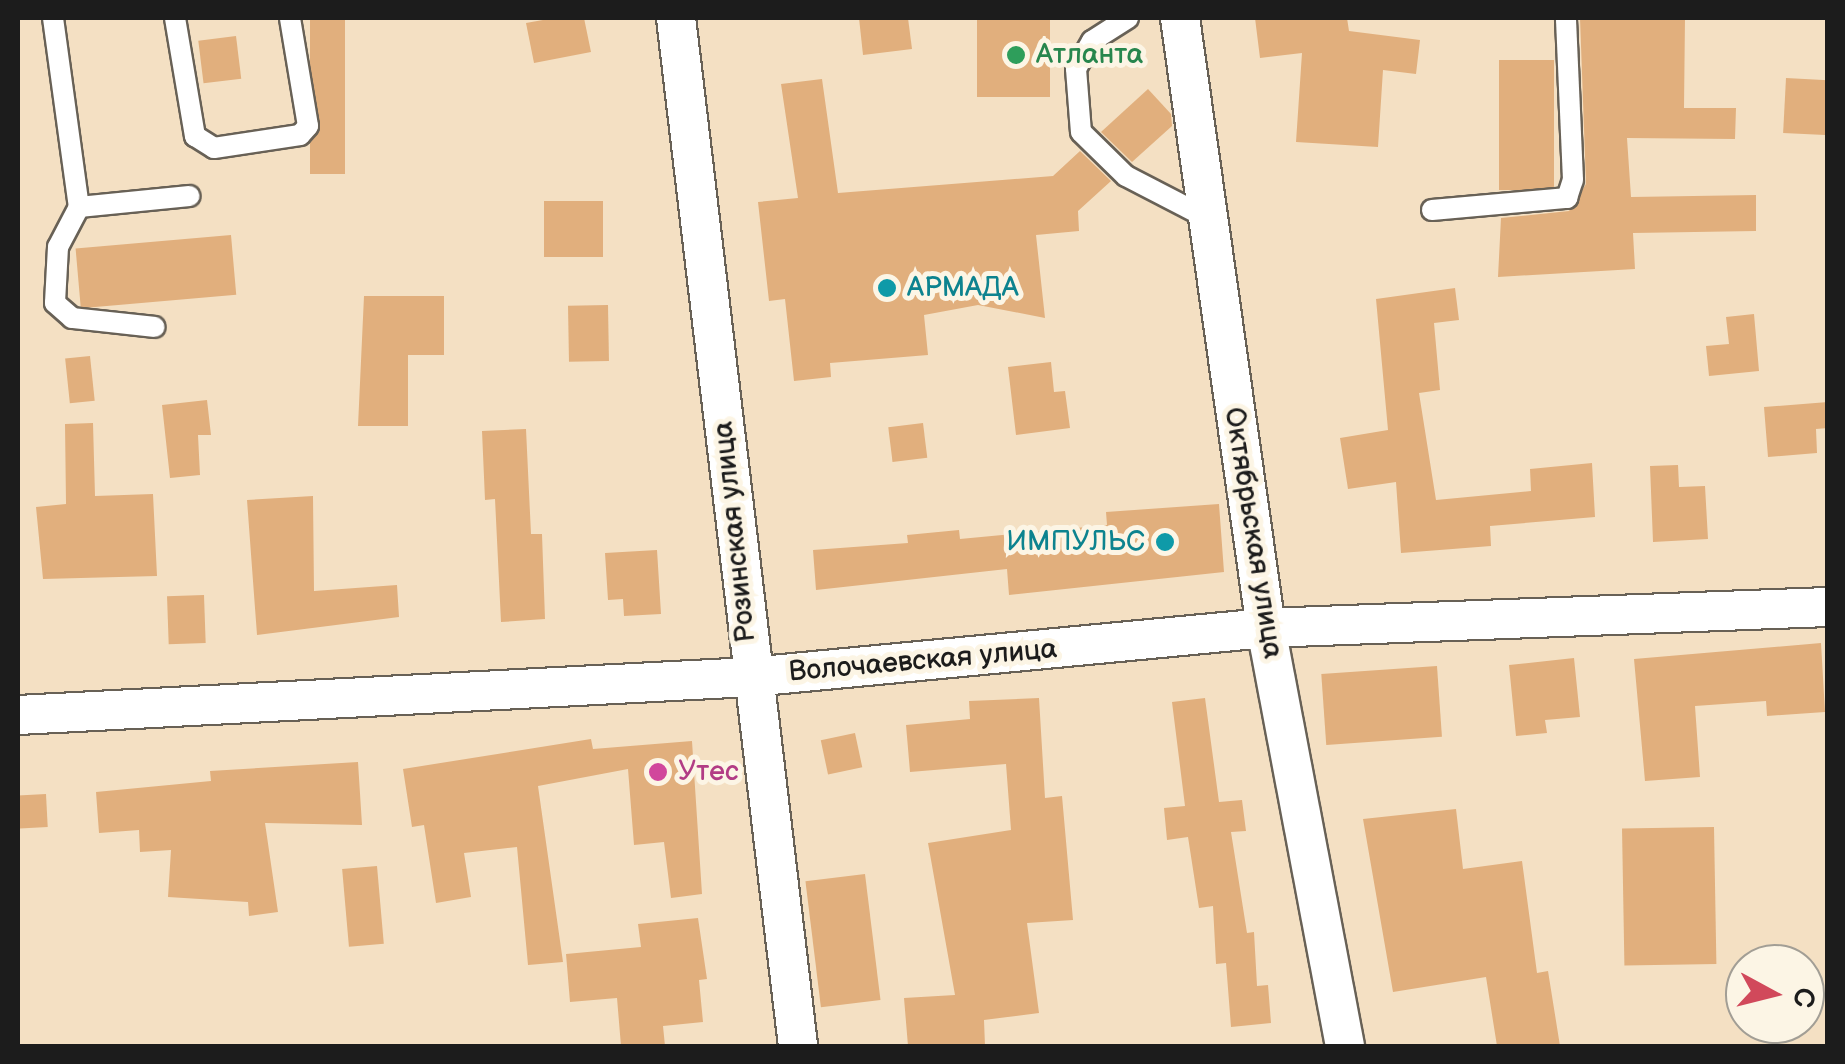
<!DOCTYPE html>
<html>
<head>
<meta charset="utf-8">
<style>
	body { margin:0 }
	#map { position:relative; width:1845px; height:1064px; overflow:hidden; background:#f4e0c3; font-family:"Balsamiq Sans",sans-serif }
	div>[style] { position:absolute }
	.building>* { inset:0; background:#e1af7d; transform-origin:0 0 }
	.roads { filter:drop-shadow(2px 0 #686156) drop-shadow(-2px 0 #686156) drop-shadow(0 2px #686156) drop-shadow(0 -2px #686156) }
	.service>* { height:20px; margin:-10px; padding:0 10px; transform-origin:10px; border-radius:10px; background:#fff }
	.minor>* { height:38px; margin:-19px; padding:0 19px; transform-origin:19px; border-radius:19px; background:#fff }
	.dots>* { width:28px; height:28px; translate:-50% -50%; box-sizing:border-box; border:5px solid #fcf5e5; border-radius:50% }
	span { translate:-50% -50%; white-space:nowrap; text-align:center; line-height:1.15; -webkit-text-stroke:10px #fcf5e5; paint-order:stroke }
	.leisure-label { font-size:28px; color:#27864d }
	.left { translate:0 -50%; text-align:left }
	.culture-label { font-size:28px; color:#0d838f }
	.right { translate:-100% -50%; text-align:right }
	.street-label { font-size:28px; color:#1c1c1c }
	.hotel-label { font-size:28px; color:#b23c85 }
	.frame { position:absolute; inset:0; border:20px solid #1c1c1c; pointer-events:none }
	.north { position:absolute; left:1725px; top:944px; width:100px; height:100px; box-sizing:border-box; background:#fcf5e5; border:2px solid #a29e95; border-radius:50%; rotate:97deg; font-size:28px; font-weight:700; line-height:40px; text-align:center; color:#1c1c1c }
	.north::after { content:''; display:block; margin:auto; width:35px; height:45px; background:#d1495b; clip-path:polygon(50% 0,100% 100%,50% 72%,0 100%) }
</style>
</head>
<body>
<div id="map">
	<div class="building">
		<i style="left:310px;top:18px;width:35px;height:156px"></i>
		<i style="clip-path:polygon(554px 18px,584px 18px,591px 52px,534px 63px,526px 23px)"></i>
		<i style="clip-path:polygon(859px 18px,908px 18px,912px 49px,863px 55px)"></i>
		<i style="left:977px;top:18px;width:73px;height:79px"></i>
		<i style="clip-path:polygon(1255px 18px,1347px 18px,1349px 31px,1420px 40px,1416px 74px,1383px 70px,1378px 147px,1296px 142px,1302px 53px,1260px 58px)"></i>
		<i style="clip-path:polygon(1580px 18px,1685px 18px,1684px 108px,1736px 108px,1735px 139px,1627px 138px,1631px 197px,1756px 195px,1756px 231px,1633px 233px,1635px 269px,1498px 277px,1501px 218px,1569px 211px,1586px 184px)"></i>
		<i style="left:236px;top:36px;width:43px;height:38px;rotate:83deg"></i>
		<i style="left:1499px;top:60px;width:55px;height:130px"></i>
		<i style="left:1786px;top:78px;width:42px;height:55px;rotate:3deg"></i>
		<i style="clip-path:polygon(822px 79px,838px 193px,1053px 176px,1080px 151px,1111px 181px,1078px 211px,1079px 231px,1036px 235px,1045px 318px,978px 305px,924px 315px,928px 355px,830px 363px,831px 377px,794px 381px,785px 299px,769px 301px,758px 202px,798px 198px,781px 84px)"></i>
		<i style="clip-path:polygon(1148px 89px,1171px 114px,1172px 126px,1132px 162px,1101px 132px)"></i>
		<i style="left:603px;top:201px;width:56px;height:59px;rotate:90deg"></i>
		<i style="left:231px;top:235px;width:60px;height:156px;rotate:85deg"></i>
		<i style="clip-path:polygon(1455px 288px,1459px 320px,1434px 323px,1440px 390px,1419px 393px,1436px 500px,1531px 491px,1530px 469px,1592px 463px,1595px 517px,1490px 526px,1491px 546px,1401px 553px,1396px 482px,1348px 489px,1340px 438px,1388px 430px,1376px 299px)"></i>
		<i style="clip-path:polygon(364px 296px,444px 296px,444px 355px,408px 355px,408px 426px,358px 426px)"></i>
		<i style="left:608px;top:305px;width:56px;height:40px;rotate:89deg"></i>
		<i style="clip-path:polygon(1754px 314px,1759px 371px,1709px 376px,1706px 346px,1729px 344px,1726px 317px)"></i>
		<i style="left:90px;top:356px;width:45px;height:25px;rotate:84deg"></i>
		<i style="clip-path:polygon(1051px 362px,1054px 392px,1065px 391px,1070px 428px,1016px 435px,1008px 367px)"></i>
		<i style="clip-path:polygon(207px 400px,211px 435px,198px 435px,200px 475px,170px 478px,162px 405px)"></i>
		<i style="clip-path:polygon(1828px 402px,1828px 428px,1816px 429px,1817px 453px,1768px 457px,1764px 407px)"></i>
		<i style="clip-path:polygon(93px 423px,95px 496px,153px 494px,157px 576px,43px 579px,36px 507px,66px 504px,65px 424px)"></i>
		<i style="left:923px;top:423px;width:35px;height:35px;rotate:83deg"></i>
		<i style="clip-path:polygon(526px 429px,531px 534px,542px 534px,545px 619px,501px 622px,495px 499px,485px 500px,482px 431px)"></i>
		<i style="clip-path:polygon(1678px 465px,1679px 487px,1705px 486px,1708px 539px,1653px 542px,1650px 466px)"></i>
		<i style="clip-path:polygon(313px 496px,314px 591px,397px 585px,399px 617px,257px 635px,247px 500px)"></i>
		<i style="clip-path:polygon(1219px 504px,1224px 572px,1009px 595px,1007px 569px,816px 590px,813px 550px,908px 543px,907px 535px,959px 530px,960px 539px,1107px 525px,1106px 512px)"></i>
		<i style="clip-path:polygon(657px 550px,661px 614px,624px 616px,623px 599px,608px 600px,605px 553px)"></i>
		<i style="left:204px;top:595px;width:48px;height:37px;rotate:88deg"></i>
		<i style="clip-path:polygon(1821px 643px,1825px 712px,1767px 716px,1766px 701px,1695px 706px,1700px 777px,1645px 781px,1634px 659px)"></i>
		<i style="clip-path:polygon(1574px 658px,1580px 717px,1545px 720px,1547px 733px,1516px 736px,1509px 665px)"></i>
		<i style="left:1437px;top:666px;width:71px;height:116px;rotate:86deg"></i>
		<i style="clip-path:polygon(1039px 698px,1045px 798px,1062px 796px,1073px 920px,1027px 923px,1039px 1013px,984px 1020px,985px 1046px,908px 1046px,904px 998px,955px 995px,928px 843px,1011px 830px,1006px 764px,910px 772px,906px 725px,970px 719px,969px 701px)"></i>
		<i style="clip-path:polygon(1205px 698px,1219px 802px,1242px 800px,1246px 831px,1231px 832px,1247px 933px,1254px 932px,1257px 986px,1268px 985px,1271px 1023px,1231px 1027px,1226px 963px,1216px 964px,1213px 906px,1199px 908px,1188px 837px,1167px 840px,1164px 808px,1185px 806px,1172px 702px)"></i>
		<i style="left:855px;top:733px;width:35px;height:35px;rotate:78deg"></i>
		<i style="clip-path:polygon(591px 739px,593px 749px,692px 741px,702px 894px,671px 898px,664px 842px,634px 845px,628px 769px,538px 786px,563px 962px,528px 965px,517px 847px,464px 853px,471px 897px,436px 903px,424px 825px,412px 827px,403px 769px)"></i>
		<i style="clip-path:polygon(358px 762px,362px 825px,265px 823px,278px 912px,249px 916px,248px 902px,168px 897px,171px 850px,140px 852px,139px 830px,99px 833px,96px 792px,211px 781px,210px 771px)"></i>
		<i style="left:46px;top:794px;width:33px;height:28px;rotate:87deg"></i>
		<i style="clip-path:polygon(1456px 809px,1463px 869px,1522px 861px,1537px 973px,1548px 971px,1560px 1046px,1497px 1046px,1486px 977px,1393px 992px,1363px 819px)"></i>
		<i style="left:1714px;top:827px;width:137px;height:92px;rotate:89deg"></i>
		<i style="left:377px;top:866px;width:78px;height:35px;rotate:85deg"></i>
		<i style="left:865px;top:874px;width:127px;height:60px;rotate:83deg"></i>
		<i style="clip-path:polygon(698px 918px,707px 979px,699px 980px,703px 1022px,663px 1026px,665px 1046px,621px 1046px,617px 998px,570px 1002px,566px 954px,641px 947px,638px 924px)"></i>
	</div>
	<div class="roads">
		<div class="service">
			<i style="left:53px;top:18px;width:191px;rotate:82.2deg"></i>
			<i style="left:79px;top:207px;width:45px;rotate:117.7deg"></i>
			<i style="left:58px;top:247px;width:56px;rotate:93.1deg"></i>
			<i style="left:55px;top:303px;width:23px;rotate:41deg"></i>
			<i style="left:72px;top:318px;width:83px;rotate:6.2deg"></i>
			<i style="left:175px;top:18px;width:120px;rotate:80.4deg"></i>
			<i style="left:195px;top:136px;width:22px;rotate:32deg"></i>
			<i style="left:214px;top:148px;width:87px;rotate:-8.6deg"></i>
			<i style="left:300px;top:135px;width:12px;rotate:-48deg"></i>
			<i style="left:308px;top:126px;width:109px;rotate:-99.5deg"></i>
			<i style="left:1128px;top:18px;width:43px;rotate:147.4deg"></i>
			<i style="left:1092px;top:41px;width:32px;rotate:120deg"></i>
			<i style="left:1076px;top:69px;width:63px;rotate:85.5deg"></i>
			<i style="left:1081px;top:132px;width:63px;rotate:44.4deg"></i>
			<i style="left:1126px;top:176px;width:91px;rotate:27.4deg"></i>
			<i style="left:79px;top:207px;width:111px;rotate:-5.7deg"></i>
			<i style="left:1432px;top:210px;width:136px;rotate:-5.1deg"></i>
			<i style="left:1567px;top:198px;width:19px;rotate:-72deg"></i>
			<i style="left:1573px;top:180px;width:162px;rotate:-92.5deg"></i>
		</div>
		<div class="minor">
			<i style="left:676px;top:18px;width:1035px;rotate:83.23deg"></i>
			<i style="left:1180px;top:18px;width:616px;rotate:81.98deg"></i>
			<i style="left:1266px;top:628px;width:425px;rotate:79.3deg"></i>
			<i style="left:18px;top:715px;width:734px;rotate:-2.97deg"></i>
			<i style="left:751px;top:677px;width:517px;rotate:-5.44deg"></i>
			<i style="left:1266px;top:628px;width:562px;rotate:-2.14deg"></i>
		</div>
	</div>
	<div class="dots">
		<i style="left:1016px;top:55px;background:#2e9e5b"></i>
		<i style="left:887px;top:288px;background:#0f9aa8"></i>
		<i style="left:1165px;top:542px;background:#0f9aa8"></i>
		<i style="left:658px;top:772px;background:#d1479c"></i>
	</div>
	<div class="leisure-label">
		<span class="left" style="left:1036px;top:55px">Атланта</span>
	</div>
	<div class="culture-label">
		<span class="left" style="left:907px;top:288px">АРМАДА</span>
		<span class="right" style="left:1145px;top:542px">ИМПУЛЬС</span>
	</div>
	<div class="street-label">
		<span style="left:735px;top:532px;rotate:-96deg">Розинская улица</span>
		<span style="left:1253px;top:533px;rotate:81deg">Октябрьская улица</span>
		<span style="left:923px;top:661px;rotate:-5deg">Волочаевская улица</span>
	</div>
	<div class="hotel-label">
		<span class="left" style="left:678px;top:772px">Утес</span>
	</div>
	<div class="frame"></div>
	<div class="north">С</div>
</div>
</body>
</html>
